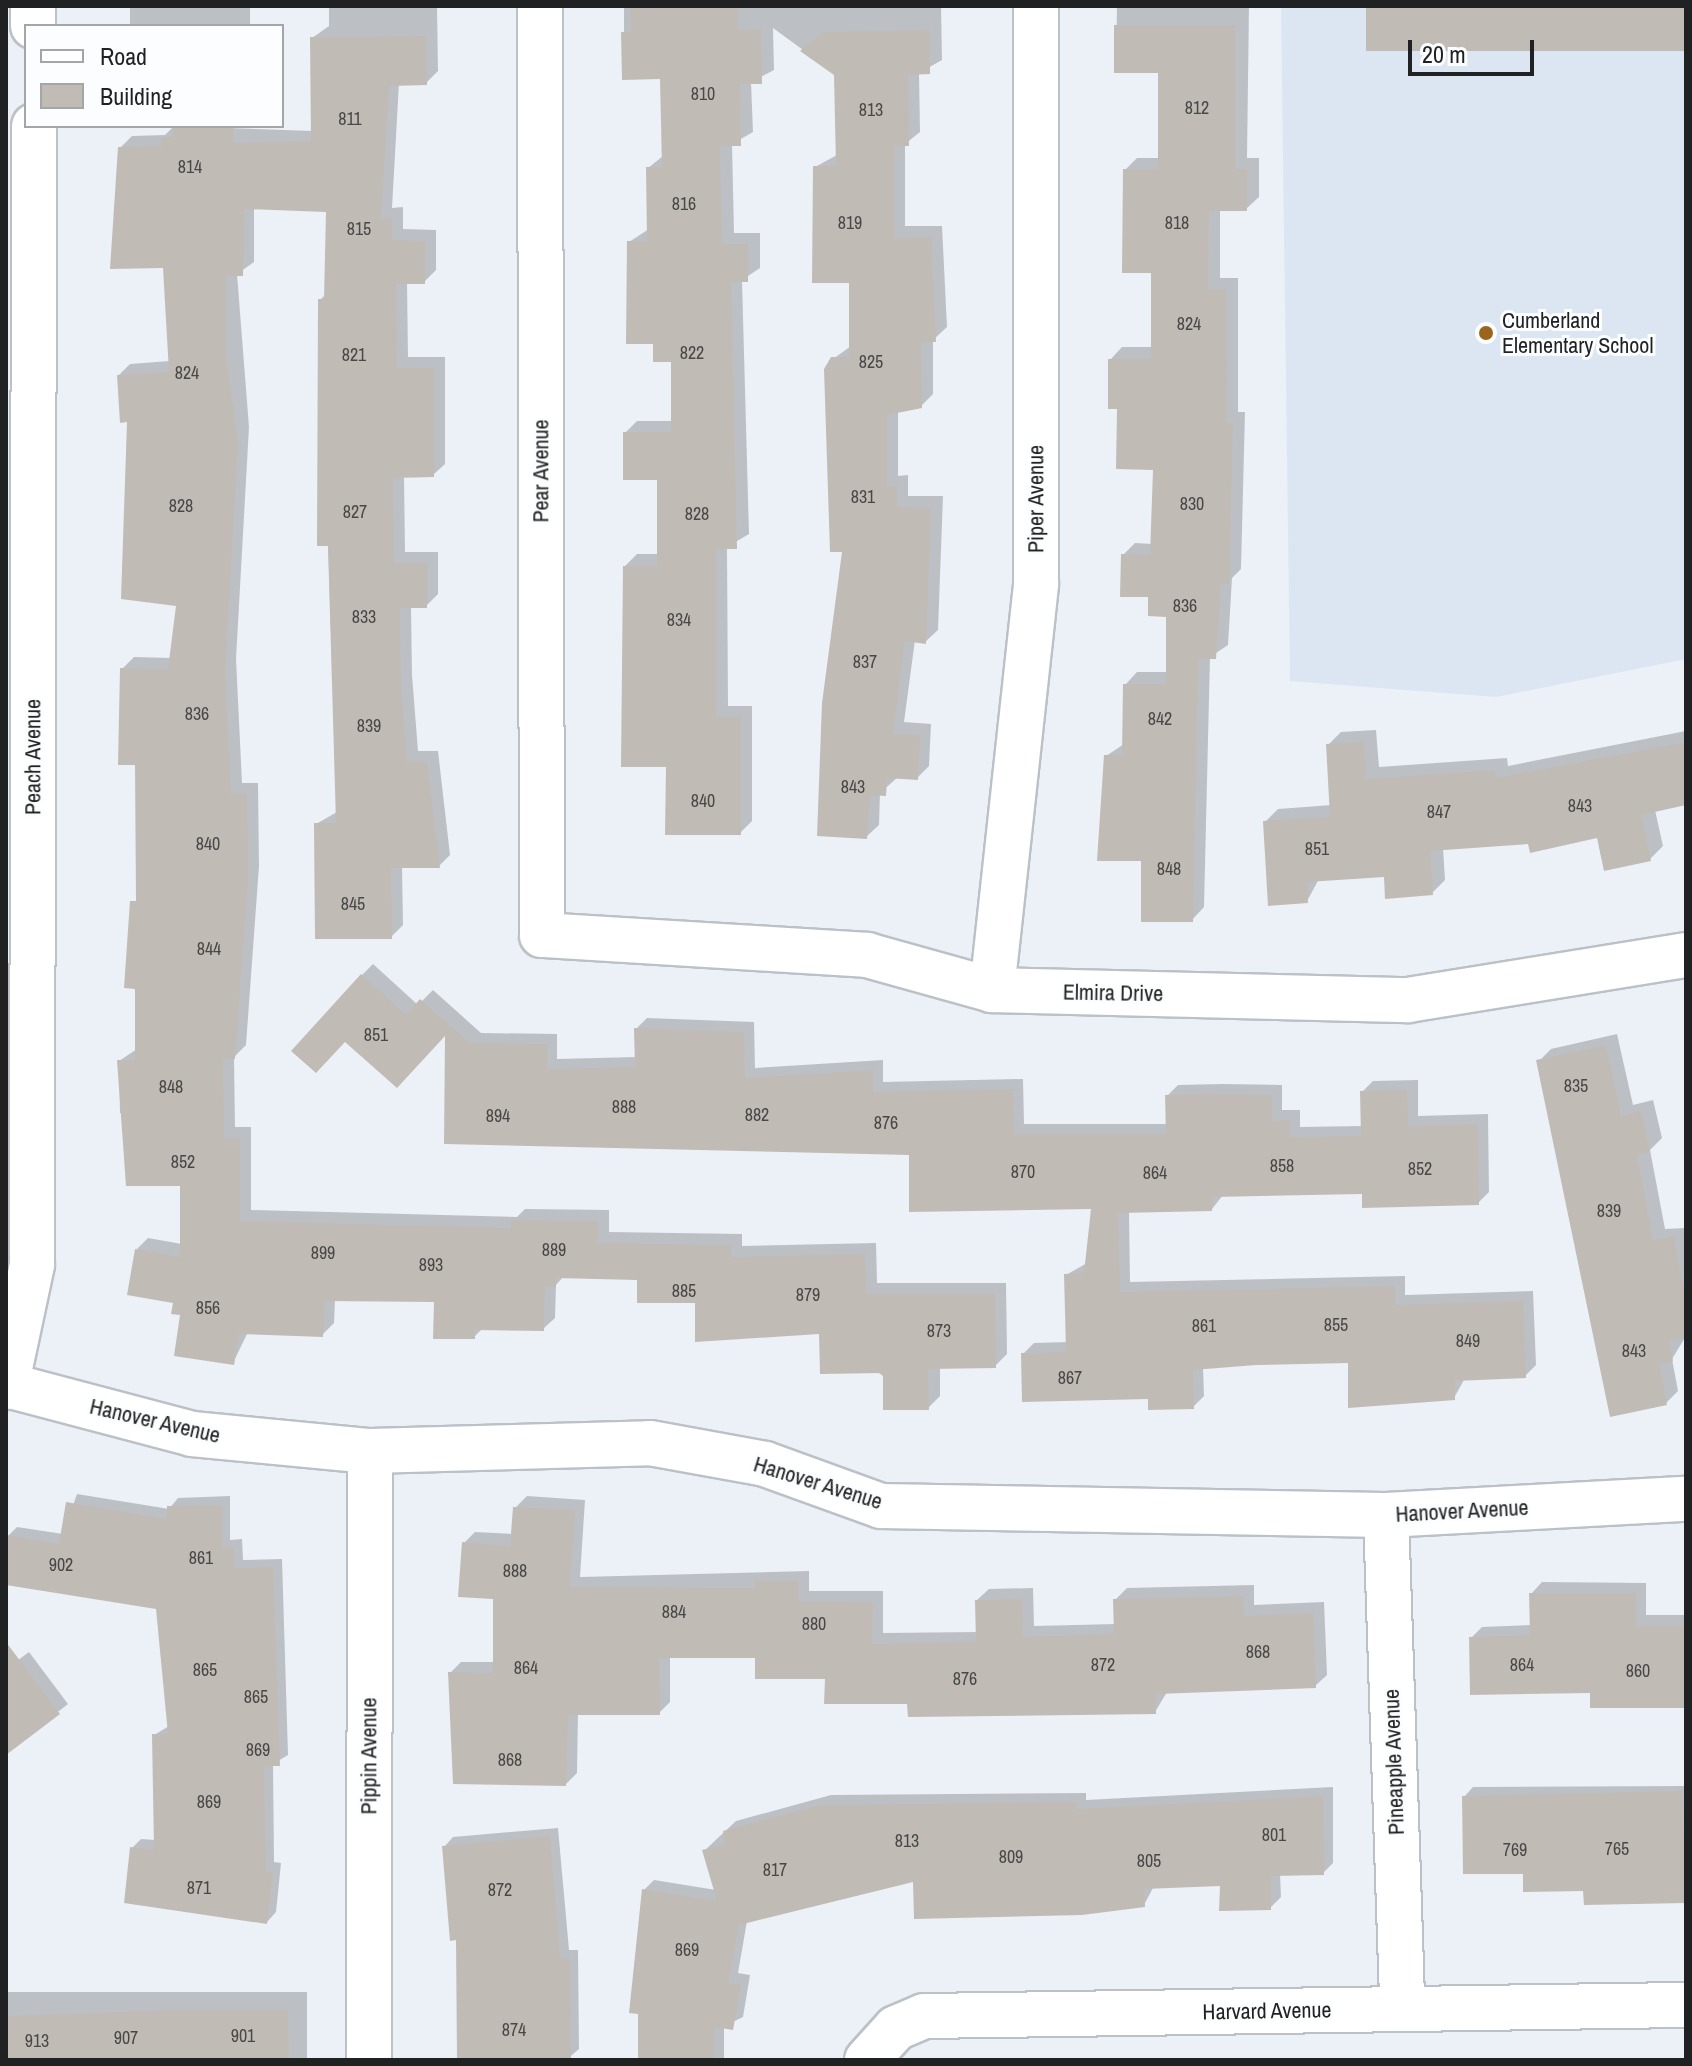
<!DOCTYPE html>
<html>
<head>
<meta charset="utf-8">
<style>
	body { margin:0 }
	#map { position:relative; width:1692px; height:2066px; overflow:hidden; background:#ecf0f7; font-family:"Archivo Narrow",sans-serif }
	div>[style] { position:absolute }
	.built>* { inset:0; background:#dce5f2 }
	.shadow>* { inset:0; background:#0003; transform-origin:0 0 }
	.building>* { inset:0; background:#c1bbb6; transform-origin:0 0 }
	.roads { filter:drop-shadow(2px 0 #bcc0c7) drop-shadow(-2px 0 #bcc0c7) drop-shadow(0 2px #bcc0c7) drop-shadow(0 -2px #bcc0c7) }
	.minor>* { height:44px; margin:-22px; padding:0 22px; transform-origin:22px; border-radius:22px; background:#fff }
	.dots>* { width:22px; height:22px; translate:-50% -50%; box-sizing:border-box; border:4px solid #fcfdfe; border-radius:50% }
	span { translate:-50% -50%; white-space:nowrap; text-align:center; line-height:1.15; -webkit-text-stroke:6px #fcfdfe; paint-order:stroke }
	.number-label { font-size:18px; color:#484848 }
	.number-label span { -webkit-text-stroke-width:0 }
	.poi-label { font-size:22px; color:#1f2123 }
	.left { translate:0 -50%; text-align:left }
	.street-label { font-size:22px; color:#1f2123 }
	.frame { position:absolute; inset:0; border:8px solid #1f2123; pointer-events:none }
	.legend { position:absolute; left:24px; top:24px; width:260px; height:104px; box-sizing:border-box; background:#fcfdfe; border:2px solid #a4a5a6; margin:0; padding:10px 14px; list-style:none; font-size:24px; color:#1f2123 }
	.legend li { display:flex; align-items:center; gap:16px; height:40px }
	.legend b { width:40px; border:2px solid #a4a5a6 }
	.scale { position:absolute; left:1408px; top:40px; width:126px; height:36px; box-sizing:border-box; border:4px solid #1f2123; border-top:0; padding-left:10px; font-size:24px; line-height:28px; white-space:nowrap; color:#1f2123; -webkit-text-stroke:6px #fcfdfe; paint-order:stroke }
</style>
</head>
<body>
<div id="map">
	<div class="built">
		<i style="clip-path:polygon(1281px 6px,1686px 6px,1686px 659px,1496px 697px,1290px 681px)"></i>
	</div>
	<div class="shadow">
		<i style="left:130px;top:6px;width:120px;height:20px"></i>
		<i style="clip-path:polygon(329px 6px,437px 6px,438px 71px,426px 83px,399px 83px,392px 208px,403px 207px,403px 229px,436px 230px,436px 270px,424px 282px,407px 282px,408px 357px,445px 357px,445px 464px,433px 475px,404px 476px,405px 552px,438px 552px,438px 594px,426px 606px,411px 606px,412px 675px,418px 751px,438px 751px,450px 855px,439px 866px,402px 866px,403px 925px,391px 937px,316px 824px,337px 812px,320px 300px,326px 294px,328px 210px,254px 208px,254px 262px,237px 274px,249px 427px,236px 659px,242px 783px,258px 783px,259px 866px,246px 1045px,234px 1057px,235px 1127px,251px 1127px,251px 1210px,517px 1217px,525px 1209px,609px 1210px,609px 1232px,742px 1234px,742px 1246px,876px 1243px,877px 1283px,1006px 1283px,1007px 1354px,995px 1366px,940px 1367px,940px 1396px,928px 1408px,821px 1332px,697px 1301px,639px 1278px,564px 1276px,556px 1285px,555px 1318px,543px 1329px,483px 1328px,474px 1337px,436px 1300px,335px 1299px,334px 1323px,322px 1335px,248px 1332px,233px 1363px,183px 1313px,136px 1250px,148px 1238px,182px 1244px,182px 1184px,128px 1113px,120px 1113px,119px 1061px,137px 1049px,137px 763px,122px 669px,134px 657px,172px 658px,178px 604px,119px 375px,130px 364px,170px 361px,165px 266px,120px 148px,132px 136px,165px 135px,174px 126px,313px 131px,312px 38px,329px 26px)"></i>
		<i style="clip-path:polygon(624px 6px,941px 6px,942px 60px,919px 73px,920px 132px,905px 144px,905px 226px,942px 226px,947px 327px,933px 340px,933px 394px,921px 406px,898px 411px,898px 476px,908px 475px,908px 496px,943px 496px,938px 630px,925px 642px,915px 640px,904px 722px,931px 724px,929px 766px,917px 778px,898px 777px,880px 793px,879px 825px,866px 837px,833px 359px,851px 346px,851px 281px,815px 167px,837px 155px,836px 74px,773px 28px,774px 70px,751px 82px,753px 132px,732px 144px,734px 233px,760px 233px,760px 268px,742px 280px,749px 534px,727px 547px,728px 706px,752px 706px,752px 821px,740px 833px,668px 764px,625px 566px,637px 554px,659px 554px,659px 478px,625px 433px,637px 421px,673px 421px,673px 360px,655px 342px,629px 242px,649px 229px,648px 168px,663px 156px,662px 77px,624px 77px)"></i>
		<i style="clip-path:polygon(1117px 6px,1249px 6px,1247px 158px,1259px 158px,1259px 197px,1246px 209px,1220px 209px,1220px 278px,1238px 278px,1238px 412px,1245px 412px,1241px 569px,1232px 578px,1228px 645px,1210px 657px,1204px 907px,1192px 920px,1143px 859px,1106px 756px,1124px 744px,1125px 685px,1137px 672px,1168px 672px,1168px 615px,1123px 555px,1135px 543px,1152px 544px,1155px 468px,1119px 407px,1110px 360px,1122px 347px,1153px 347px,1153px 271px,1125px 170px,1137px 158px,1160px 158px,1160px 71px,1116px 71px)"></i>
		<i style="clip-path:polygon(1376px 730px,1379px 767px,1507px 758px,1508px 766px,1686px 731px,1686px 803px,1655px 810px,1663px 846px,1650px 859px,1598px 835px,1443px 848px,1445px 880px,1432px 893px,1386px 875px,1319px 879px,1307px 901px,1265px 822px,1278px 809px,1332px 805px,1328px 745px,1341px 732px)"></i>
		<i style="clip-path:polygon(373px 964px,418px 1005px,433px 990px,481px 1033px,557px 1034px,557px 1059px,637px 1057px,636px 1029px,647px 1018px,754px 1022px,755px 1068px,883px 1060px,883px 1082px,1023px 1079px,1024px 1124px,1168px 1124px,1167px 1096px,1178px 1085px,1222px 1084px,1282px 1085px,1282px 1110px,1300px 1110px,1300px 1127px,1363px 1126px,1362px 1092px,1373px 1081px,1418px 1080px,1418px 1116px,1488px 1114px,1489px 1192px,1478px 1203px,1364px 1192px,1223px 1195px,1212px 1209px,1129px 1211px,1130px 1282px,1405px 1276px,1405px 1295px,1533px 1291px,1536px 1365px,1525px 1376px,1465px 1378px,1454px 1398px,1350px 1360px,1203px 1367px,1204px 1396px,1193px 1407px,1023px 1354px,1034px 1343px,1068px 1342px,1066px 1275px,1087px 1263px,1094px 1207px,911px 1153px,446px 1142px,447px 1032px,408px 1075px,362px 975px)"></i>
		<i style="clip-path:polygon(1617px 1034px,1633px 1105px,1653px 1100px,1662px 1138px,1650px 1150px,1665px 1229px,1686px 1228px,1686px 1336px,1672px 1359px,1678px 1391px,1666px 1403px,1539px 1061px,1551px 1049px)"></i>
		<i style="clip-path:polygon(77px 1494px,169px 1509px,178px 1498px,230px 1496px,230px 1540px,242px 1539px,243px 1560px,282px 1559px,288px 1755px,273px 1764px,274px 1862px,281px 1863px,276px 1912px,267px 1922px,132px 1848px,141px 1839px,155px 1840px,154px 1735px,169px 1726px,158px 1607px,6px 1583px,8px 1536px,17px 1527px,63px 1534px)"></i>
		<i style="clip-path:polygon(527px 1496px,585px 1500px,580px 1577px,809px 1571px,809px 1591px,883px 1591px,883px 1633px,978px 1632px,977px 1600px,989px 1589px,1033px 1588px,1034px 1626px,1116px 1624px,1115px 1600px,1127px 1588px,1254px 1585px,1254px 1605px,1324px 1602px,1327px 1675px,1315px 1686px,1167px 1692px,1155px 1712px,909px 1702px,757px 1656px,670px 1656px,670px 1702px,659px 1713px,578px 1713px,577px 1773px,566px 1784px,450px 1673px,461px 1662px,495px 1662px,495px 1597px,464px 1543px,475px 1532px,513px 1534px,515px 1508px)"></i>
		<i style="clip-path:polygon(1542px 1582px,1646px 1583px,1646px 1615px,1686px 1615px,1686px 1706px,1592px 1691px,1471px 1638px,1482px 1627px,1531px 1625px,1531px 1594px)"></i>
		<i style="clip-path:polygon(29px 1652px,68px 1704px,6px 1752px,6px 1669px)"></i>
		<i style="clip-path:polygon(1686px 1786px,1686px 1901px,1586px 1903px,1585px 1889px,1525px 1872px,1464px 1797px,1473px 1787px)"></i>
		<i style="clip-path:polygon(1333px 1787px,1333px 1863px,1323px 1873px,1280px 1874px,1281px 1897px,1270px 1908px,1222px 1884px,1154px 1886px,1144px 1905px,915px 1879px,747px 1921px,738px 1973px,750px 1975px,743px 2017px,724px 2026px,724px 2060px,641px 2060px,644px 1890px,654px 1880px,716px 1890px,704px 1851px,736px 1821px,831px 1795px,1086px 1793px,1086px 1800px)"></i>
		<i style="clip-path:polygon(558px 1828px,569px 1950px,578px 1950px,579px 2049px,566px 2060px,459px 2060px,458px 1938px,444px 1847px,453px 1837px)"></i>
		<i style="left:307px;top:1992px;width:68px;height:301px;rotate:90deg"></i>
	</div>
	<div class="building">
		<i style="clip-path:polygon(630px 6px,738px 6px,738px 30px,761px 29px,762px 84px,740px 84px,741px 146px,720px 146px,722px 244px,748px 244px,748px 282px,731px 282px,737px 549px,716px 549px,716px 717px,741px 717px,741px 835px,665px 835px,666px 767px,621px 767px,623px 566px,657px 566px,657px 480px,623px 480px,623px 432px,671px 432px,671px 362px,653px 362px,653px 344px,626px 344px,627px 241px,647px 241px,646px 167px,662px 167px,660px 79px,622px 80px,621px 32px,631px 32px)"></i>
		<i style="left:1366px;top:6px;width:320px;height:45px"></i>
		<i style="clip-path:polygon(1114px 25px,1235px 25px,1235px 169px,1247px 169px,1247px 211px,1209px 211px,1208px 289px,1226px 289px,1227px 423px,1233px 424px,1229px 584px,1221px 584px,1216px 659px,1198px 659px,1193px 922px,1141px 922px,1141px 861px,1097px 861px,1104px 755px,1122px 755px,1123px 684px,1166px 684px,1166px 617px,1148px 616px,1148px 597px,1120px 597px,1121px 554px,1150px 555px,1153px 470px,1116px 469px,1117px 409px,1108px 409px,1108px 359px,1151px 359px,1151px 273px,1122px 273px,1123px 169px,1158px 169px,1158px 73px,1114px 73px)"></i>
		<i style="clip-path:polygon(930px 30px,930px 74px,908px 75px,909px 146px,894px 146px,894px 238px,931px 237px,936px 342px,921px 342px,922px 408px,887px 415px,887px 487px,897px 486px,897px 507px,931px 508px,926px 644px,905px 641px,893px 734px,920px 735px,918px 780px,887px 778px,886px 796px,870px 795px,867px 839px,817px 836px,822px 703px,842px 552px,830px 552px,824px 369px,831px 357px,849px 357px,849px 283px,812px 283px,813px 166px,836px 166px,834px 75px,800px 51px,823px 32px)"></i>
		<i style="clip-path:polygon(426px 36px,427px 85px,389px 86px,381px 219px,392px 218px,392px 240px,425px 241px,425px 284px,396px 284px,397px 368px,434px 368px,434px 477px,393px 478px,394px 563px,427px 563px,427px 608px,400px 608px,401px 688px,407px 762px,427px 762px,440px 868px,391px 868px,392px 939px,315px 939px,314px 823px,336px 823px,328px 546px,317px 546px,318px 299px,324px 299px,326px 212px,244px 209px,243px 276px,226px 276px,226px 356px,238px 440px,225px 672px,231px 794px,247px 794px,248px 879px,235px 1059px,223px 1059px,224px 1138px,240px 1138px,240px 1221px,511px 1228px,511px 1220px,598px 1221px,598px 1243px,731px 1245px,731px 1257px,865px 1254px,866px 1294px,995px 1294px,996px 1368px,928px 1369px,929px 1410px,883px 1410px,883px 1373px,820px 1374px,819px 1334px,695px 1342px,695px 1303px,637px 1303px,637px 1280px,556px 1278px,556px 1287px,545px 1287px,544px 1331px,475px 1330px,475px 1339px,433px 1339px,434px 1302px,324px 1301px,323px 1337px,239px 1334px,234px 1365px,174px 1356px,180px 1315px,171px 1314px,173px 1303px,127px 1295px,135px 1249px,180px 1257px,180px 1186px,126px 1186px,117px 1060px,135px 1060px,135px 989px,124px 988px,130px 901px,136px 901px,135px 765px,118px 765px,120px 668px,168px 669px,176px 606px,121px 599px,127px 422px,120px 423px,117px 375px,169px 372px,163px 268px,110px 269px,118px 147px,161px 146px,161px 137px,173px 137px,173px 126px,233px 126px,233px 143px,311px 141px,310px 37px)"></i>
		<i style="clip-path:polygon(1364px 742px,1366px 779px,1495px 770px,1496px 778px,1686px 742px,1686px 805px,1641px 815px,1651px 861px,1604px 871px,1597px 838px,1530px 853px,1528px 844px,1430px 851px,1433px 895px,1385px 899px,1384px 877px,1307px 882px,1308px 903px,1268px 906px,1263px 821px,1330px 817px,1326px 744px)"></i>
		<i style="clip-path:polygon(361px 974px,406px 1015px,420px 999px,470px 1043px,547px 1044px,547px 1069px,635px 1067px,634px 1028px,744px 1032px,745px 1078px,873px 1070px,873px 1092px,1013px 1089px,1014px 1134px,1166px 1134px,1165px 1095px,1210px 1094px,1272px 1095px,1272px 1121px,1290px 1120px,1290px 1137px,1361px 1136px,1360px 1091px,1407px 1090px,1408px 1126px,1478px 1124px,1479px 1205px,1362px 1208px,1362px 1194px,1212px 1197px,1212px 1211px,1118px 1213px,1120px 1292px,1395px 1286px,1395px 1305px,1523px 1301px,1526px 1378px,1455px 1381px,1455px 1400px,1348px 1408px,1348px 1363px,1256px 1365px,1193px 1370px,1194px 1409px,1148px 1410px,1148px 1399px,1022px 1402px,1021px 1353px,1066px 1352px,1064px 1274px,1084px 1273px,1091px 1209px,909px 1212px,909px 1155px,444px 1144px,445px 1036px,397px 1088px,345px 1042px,316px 1073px,291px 1051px)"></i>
		<i style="clip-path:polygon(1606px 1045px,1621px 1116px,1641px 1111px,1650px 1152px,1637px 1155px,1653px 1240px,1674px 1236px,1686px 1302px,1686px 1338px,1669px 1341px,1673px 1361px,1659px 1364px,1667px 1405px,1610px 1417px,1536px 1060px)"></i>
		<i style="clip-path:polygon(66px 1502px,167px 1519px,167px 1506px,222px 1505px,222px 1548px,234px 1547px,235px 1568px,273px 1567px,280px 1766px,264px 1766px,266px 1871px,273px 1872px,267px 1924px,124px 1903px,130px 1847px,154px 1850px,152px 1734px,168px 1734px,156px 1609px,6px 1585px,6px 1535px,59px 1544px)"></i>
		<i style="clip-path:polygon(513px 1507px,575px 1510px,570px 1587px,755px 1588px,755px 1581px,798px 1581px,799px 1601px,873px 1602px,872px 1644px,976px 1642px,975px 1600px,1022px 1599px,1023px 1637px,1114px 1634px,1113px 1599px,1243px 1596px,1244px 1616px,1313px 1613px,1316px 1688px,1156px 1694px,1156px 1714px,908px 1717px,907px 1704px,824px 1704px,825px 1679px,755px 1679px,755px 1658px,659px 1658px,660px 1715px,568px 1715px,566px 1786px,453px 1784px,448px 1672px,493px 1673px,493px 1599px,458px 1597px,462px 1542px,510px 1546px)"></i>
		<i style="clip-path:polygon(1529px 1593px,1636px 1593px,1636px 1626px,1686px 1626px,1686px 1708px,1590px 1708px,1590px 1693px,1470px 1695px,1469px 1637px,1530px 1635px)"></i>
		<i style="clip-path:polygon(6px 1642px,60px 1714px,6px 1755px)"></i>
		<i style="clip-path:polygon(1682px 1791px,1686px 1903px,1584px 1905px,1583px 1891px,1523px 1892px,1523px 1874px,1463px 1874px,1462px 1796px)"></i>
		<i style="clip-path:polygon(1323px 1796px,1324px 1875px,1271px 1876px,1271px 1910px,1219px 1911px,1220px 1886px,1144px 1889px,1145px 1907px,1082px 1915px,914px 1919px,913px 1882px,739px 1925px,728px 1983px,741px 1985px,733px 2030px,714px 2027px,714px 2060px,638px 2060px,638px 2014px,629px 2013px,642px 1889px,717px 1901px,702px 1850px,726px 1844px,723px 1831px,819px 1805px,1076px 1802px,1076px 1809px)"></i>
		<i style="clip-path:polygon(550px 1836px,560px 1958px,570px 1958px,571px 2060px,457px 2060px,456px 1940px,450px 1941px,442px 1846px)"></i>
		<i style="clip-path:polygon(173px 2010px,288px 2010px,289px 2060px,6px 2060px,6px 2016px)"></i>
	</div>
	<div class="roads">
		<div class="minor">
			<i style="left:33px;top:6px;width:20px;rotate:90deg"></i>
			<i style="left:540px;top:6px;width:929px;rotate:89.88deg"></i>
			<i style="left:542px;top:935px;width:326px;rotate:3.5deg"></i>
			<i style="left:867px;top:955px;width:130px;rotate:15.6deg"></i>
			<i style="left:992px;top:990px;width:416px;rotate:1.4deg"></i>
			<i style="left:1408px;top:1000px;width:282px;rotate:-9.2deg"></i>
			<i style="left:992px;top:990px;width:408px;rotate:-83.8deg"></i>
			<i style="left:1036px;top:584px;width:578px;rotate:-90deg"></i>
			<i style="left:7px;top:1385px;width:191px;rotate:14.8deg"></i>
			<i style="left:192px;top:1434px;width:179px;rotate:5.5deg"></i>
			<i style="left:370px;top:1451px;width:280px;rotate:-1.6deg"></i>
			<i style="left:650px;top:1443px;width:117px;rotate:10.3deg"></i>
			<i style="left:765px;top:1464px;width:123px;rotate:19.9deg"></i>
			<i style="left:881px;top:1506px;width:505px;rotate:1.02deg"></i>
			<i style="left:1386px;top:1515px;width:300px;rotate:-3.1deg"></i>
			<i style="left:6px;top:1387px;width:125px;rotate:-78deg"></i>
			<i style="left:32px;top:1265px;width:1139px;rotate:-89.9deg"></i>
			<i style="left:1386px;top:1515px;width:494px;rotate:88.1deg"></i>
			<i style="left:369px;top:2060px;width:609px;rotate:-89.91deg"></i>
			<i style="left:867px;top:2060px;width:43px;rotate:-47.8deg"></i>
			<i style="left:896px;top:2028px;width:30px;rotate:-23deg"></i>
			<i style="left:924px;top:2016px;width:762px;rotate:-0.83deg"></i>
		</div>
	</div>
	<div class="dots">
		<i style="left:1486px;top:333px;background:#9a641d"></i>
	</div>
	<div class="number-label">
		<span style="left:703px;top:94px">810</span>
		<span style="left:1197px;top:108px">812</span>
		<span style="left:871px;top:110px">813</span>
		<span style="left:350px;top:119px">811</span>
		<span style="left:190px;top:167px">814</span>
		<span style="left:684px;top:204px">816</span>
		<span style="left:850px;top:223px">819</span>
		<span style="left:1177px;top:223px">818</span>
		<span style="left:359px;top:229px">815</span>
		<span style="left:1189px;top:324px">824</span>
		<span style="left:692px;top:353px">822</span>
		<span style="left:354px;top:355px">821</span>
		<span style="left:871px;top:362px">825</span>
		<span style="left:187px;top:373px">824</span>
		<span style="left:863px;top:497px">831</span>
		<span style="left:1192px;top:504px">830</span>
		<span style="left:181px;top:506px">828</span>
		<span style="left:355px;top:512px">827</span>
		<span style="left:697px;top:514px">828</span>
		<span style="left:1185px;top:606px">836</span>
		<span style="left:364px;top:617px">833</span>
		<span style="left:679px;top:620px">834</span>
		<span style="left:865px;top:662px">837</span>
		<span style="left:197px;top:714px">836</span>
		<span style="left:1160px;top:719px">842</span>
		<span style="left:369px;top:726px">839</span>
		<span style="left:853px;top:787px">843</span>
		<span style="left:703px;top:801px">840</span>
		<span style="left:1580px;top:806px">843</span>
		<span style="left:1439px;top:812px">847</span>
		<span style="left:208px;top:844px">840</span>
		<span style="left:1317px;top:849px">851</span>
		<span style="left:1169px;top:869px">848</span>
		<span style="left:353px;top:904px">845</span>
		<span style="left:209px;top:949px">844</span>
		<span style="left:376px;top:1035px">851</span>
		<span style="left:1576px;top:1086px">835</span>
		<span style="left:171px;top:1087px">848</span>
		<span style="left:624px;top:1107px">888</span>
		<span style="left:757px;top:1115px">882</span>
		<span style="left:498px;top:1116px">894</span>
		<span style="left:886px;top:1123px">876</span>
		<span style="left:183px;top:1162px">852</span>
		<span style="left:1282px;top:1166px">858</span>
		<span style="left:1420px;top:1169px">852</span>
		<span style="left:1023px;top:1172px">870</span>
		<span style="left:1155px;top:1173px">864</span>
		<span style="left:1609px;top:1211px">839</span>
		<span style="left:554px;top:1250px">889</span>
		<span style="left:323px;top:1253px">899</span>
		<span style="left:431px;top:1265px">893</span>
		<span style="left:684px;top:1291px">885</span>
		<span style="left:808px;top:1295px">879</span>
		<span style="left:208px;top:1308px">856</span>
		<span style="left:1336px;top:1325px">855</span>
		<span style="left:1204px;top:1326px">861</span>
		<span style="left:939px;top:1331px">873</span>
		<span style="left:1468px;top:1341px">849</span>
		<span style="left:1634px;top:1351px">843</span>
		<span style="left:1070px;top:1378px">867</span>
		<span style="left:201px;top:1558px">861</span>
		<span style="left:61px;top:1565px">902</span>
		<span style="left:515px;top:1571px">888</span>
		<span style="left:674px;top:1612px">884</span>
		<span style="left:814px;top:1624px">880</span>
		<span style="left:1258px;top:1652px">868</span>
		<span style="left:1103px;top:1665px">872</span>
		<span style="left:1522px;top:1665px">864</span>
		<span style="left:526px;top:1668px">864</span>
		<span style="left:205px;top:1670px">865</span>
		<span style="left:1638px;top:1671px">860</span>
		<span style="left:965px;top:1679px">876</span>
		<span style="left:256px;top:1697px">865</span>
		<span style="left:258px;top:1750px">869</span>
		<span style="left:510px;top:1760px">868</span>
		<span style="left:209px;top:1802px">869</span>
		<span style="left:1274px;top:1835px">801</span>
		<span style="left:907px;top:1841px">813</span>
		<span style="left:1617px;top:1849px">765</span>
		<span style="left:1515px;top:1850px">769</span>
		<span style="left:1011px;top:1857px">809</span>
		<span style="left:1149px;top:1861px">805</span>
		<span style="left:775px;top:1870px">817</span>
		<span style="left:199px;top:1888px">871</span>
		<span style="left:500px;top:1890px">872</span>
		<span style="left:687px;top:1950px">869</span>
		<span style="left:514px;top:2030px">874</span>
		<span style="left:243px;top:2036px">901</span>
		<span style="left:126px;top:2038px">907</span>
		<span style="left:37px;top:2041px">913</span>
	</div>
	<div class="poi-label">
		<span class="left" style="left:1502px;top:333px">Cumberland<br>Elementary School</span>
	</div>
	<div class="street-label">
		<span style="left:541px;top:471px;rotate:-90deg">Pear Avenue</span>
		<span style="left:1036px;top:499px;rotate:-90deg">Piper Avenue</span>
		<span style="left:33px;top:757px;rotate:-90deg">Peach Avenue</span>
		<span style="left:1113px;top:993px;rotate:1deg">Elmira Drive</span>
		<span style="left:155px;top:1421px;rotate:13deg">Hanover Avenue</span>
		<span style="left:818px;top:1483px;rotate:17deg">Hanover Avenue</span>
		<span style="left:1462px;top:1511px;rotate:-3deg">Hanover Avenue</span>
		<span style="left:369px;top:1756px;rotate:-90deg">Pippin Avenue</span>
		<span style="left:1394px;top:1762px;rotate:-92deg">Pineapple Avenue</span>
		<span style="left:1267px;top:2011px;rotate:-1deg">Harvard Avenue</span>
	</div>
	<div class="frame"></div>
	<ul class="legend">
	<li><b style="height:10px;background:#fff"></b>Road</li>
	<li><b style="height:22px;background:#c1bbb6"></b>Building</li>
	</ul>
	<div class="scale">20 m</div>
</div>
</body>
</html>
